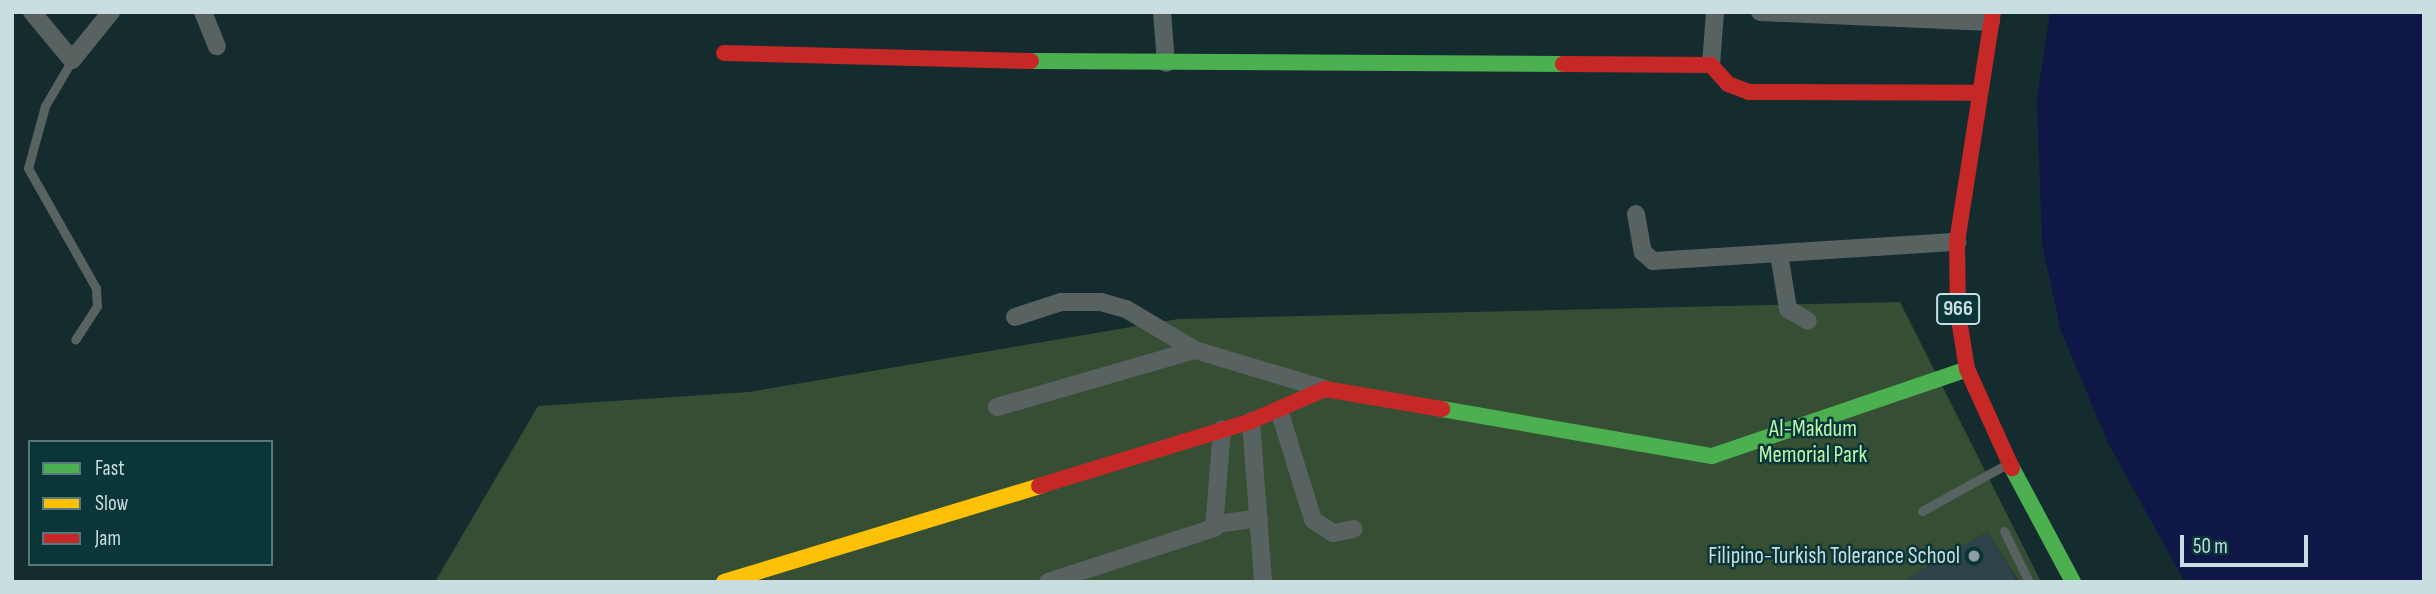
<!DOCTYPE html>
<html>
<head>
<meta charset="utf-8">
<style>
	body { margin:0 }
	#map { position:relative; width:2436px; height:594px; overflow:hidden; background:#142c2e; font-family:"Sofia Sans Condensed",sans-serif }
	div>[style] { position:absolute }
	.green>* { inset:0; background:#364e33 }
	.water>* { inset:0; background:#0e1746 }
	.shadow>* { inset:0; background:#0007 }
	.building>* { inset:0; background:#2e434a }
	.lane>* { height:9px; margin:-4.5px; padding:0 4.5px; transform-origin:4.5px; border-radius:4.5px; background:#586261 }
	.street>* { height:18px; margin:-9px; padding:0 9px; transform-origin:9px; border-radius:9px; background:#586261 }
	.fast>* { height:16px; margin:-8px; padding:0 8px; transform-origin:8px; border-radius:8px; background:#4caf50 }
	.slow>* { height:16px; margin:-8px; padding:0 8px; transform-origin:8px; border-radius:8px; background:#ffc107 }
	.jam>* { height:16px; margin:-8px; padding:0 8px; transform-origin:8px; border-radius:8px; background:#c62828 }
	.dots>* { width:19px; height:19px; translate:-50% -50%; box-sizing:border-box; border:4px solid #0a3539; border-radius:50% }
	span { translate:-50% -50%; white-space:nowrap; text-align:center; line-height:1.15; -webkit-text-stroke:5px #0a3539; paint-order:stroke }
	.shield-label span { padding:2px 5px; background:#0a3539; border:2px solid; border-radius:5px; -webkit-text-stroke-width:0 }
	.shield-label { font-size:21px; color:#c9dee0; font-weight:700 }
	.park-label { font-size:23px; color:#b9f8a8 }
	.poi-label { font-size:23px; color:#c9dee0 }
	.right { translate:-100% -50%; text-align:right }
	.frame { position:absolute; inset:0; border:14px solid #c9dee0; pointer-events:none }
	.legend { position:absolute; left:28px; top:440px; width:245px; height:126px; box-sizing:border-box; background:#0a3539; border:2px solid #56797c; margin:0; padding:9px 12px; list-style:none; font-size:21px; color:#c9dee0 }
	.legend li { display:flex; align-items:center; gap:14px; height:35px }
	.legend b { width:35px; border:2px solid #56797c }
	.scale { position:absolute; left:2180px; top:535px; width:128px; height:32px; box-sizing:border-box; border:4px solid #c9dee0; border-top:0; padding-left:9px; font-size:21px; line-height:24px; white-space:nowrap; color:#c9dee0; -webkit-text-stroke:5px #0a3539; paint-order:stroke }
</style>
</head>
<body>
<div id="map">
	<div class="green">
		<i style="clip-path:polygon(1900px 302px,2041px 582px,435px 582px,538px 406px,749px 392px,1178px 319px)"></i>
	</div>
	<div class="water">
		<i style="clip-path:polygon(2050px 12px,2424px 12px,2424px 582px,2185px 582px,2108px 443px,2061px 331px,2042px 244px,2037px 99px)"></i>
	</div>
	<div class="shadow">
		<i style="clip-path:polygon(1988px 533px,2019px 582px,1905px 582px)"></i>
	</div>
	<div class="building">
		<i style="clip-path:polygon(1988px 531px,2018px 582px,1901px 582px)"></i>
	</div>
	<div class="lane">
		<i style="left:72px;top:60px;width:53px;rotate:120.4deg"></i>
		<i style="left:45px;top:106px;width:64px;rotate:105.3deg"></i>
		<i style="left:28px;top:168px;width:138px;rotate:60.5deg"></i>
		<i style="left:96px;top:288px;width:18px;rotate:87deg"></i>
		<i style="left:97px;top:306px;width:40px;rotate:122.9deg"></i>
		<i style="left:1922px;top:511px;width:97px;rotate:-28.9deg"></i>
		<i style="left:2004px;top:531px;width:57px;rotate:63.9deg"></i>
	</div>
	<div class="street">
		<i style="left:32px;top:12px;width:62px;rotate:50.2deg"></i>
		<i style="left:72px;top:60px;width:62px;rotate:-50.9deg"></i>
		<i style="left:203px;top:12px;width:37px;rotate:68deg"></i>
		<i style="left:1162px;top:12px;width:51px;rotate:85.5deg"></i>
		<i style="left:1760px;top:12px;width:231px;rotate:2.5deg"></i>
		<i style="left:1711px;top:65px;width:53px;rotate:-85.7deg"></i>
		<i style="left:1636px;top:214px;width:39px;rotate:80deg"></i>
		<i style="left:1643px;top:252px;width:13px;rotate:42deg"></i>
		<i style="left:1653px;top:261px;width:305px;rotate:-3.6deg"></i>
		<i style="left:1779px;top:254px;width:56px;rotate:80.7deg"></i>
		<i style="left:1788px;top:309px;width:23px;rotate:31deg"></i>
		<i style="left:1015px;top:317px;width:48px;rotate:-18.1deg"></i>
		<i style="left:1061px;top:302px;width:40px"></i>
		<i style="left:1101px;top:302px;width:26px;rotate:16deg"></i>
		<i style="left:1126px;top:309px;width:80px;rotate:30.7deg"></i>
		<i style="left:997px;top:407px;width:206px;rotate:-16.1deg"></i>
		<i style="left:1195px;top:350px;width:136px;rotate:16.7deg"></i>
		<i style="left:1279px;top:410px;width:115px;rotate:72.8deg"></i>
		<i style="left:1313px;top:520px;width:24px;rotate:33deg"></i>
		<i style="left:1333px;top:533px;width:21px;rotate:-11deg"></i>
		<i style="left:1251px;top:421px;width:161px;rotate:85.7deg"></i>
		<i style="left:1217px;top:524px;width:42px;rotate:-8.1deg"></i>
		<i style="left:1048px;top:582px;width:175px;rotate:-18deg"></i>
		<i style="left:1214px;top:528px;width:99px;rotate:-85.4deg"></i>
	</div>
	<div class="fast">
		<i style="left:1031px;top:61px;width:532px;rotate:0.32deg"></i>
		<i style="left:1442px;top:409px;width:274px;rotate:9.9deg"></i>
		<i style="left:1712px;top:456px;width:269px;rotate:-18.8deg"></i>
		<i style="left:2012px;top:468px;width:129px;rotate:61.8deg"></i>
	</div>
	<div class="slow">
		<i style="left:724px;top:582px;width:329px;rotate:-16.9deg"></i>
	</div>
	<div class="jam">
		<i style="left:1993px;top:12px;width:233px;rotate:98.9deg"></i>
		<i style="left:1957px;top:242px;width:71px;rotate:89.2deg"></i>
		<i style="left:1958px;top:313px;width:57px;rotate:80.9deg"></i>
		<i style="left:1967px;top:369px;width:109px;rotate:65.6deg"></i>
		<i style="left:724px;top:53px;width:307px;rotate:1.5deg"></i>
		<i style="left:1563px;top:64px;width:148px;rotate:0.4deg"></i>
		<i style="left:1711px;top:65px;width:25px;rotate:48deg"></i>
		<i style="left:1728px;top:84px;width:22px;rotate:21deg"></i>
		<i style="left:1749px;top:92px;width:231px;rotate:0.2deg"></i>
		<i style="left:1039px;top:486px;width:222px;rotate:-17deg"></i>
		<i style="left:1251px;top:421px;width:81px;rotate:-23.4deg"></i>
		<i style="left:1325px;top:389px;width:119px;rotate:9.7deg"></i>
	</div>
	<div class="dots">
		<i style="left:1974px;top:556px;background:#8aa0a2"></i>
	</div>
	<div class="shield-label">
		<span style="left:1958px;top:309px">966</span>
	</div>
	<div class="park-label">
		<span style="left:1813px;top:442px">Al-Makdum<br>Memorial Park</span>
	</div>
	<div class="poi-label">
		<span class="right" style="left:1960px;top:556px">Filipino-Turkish Tolerance School</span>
	</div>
	<div class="frame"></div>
	<ul class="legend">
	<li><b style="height:9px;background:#4caf50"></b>Fast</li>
	<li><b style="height:9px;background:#ffc107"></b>Slow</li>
	<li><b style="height:9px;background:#c62828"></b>Jam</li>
	</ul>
	<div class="scale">50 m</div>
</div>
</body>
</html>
